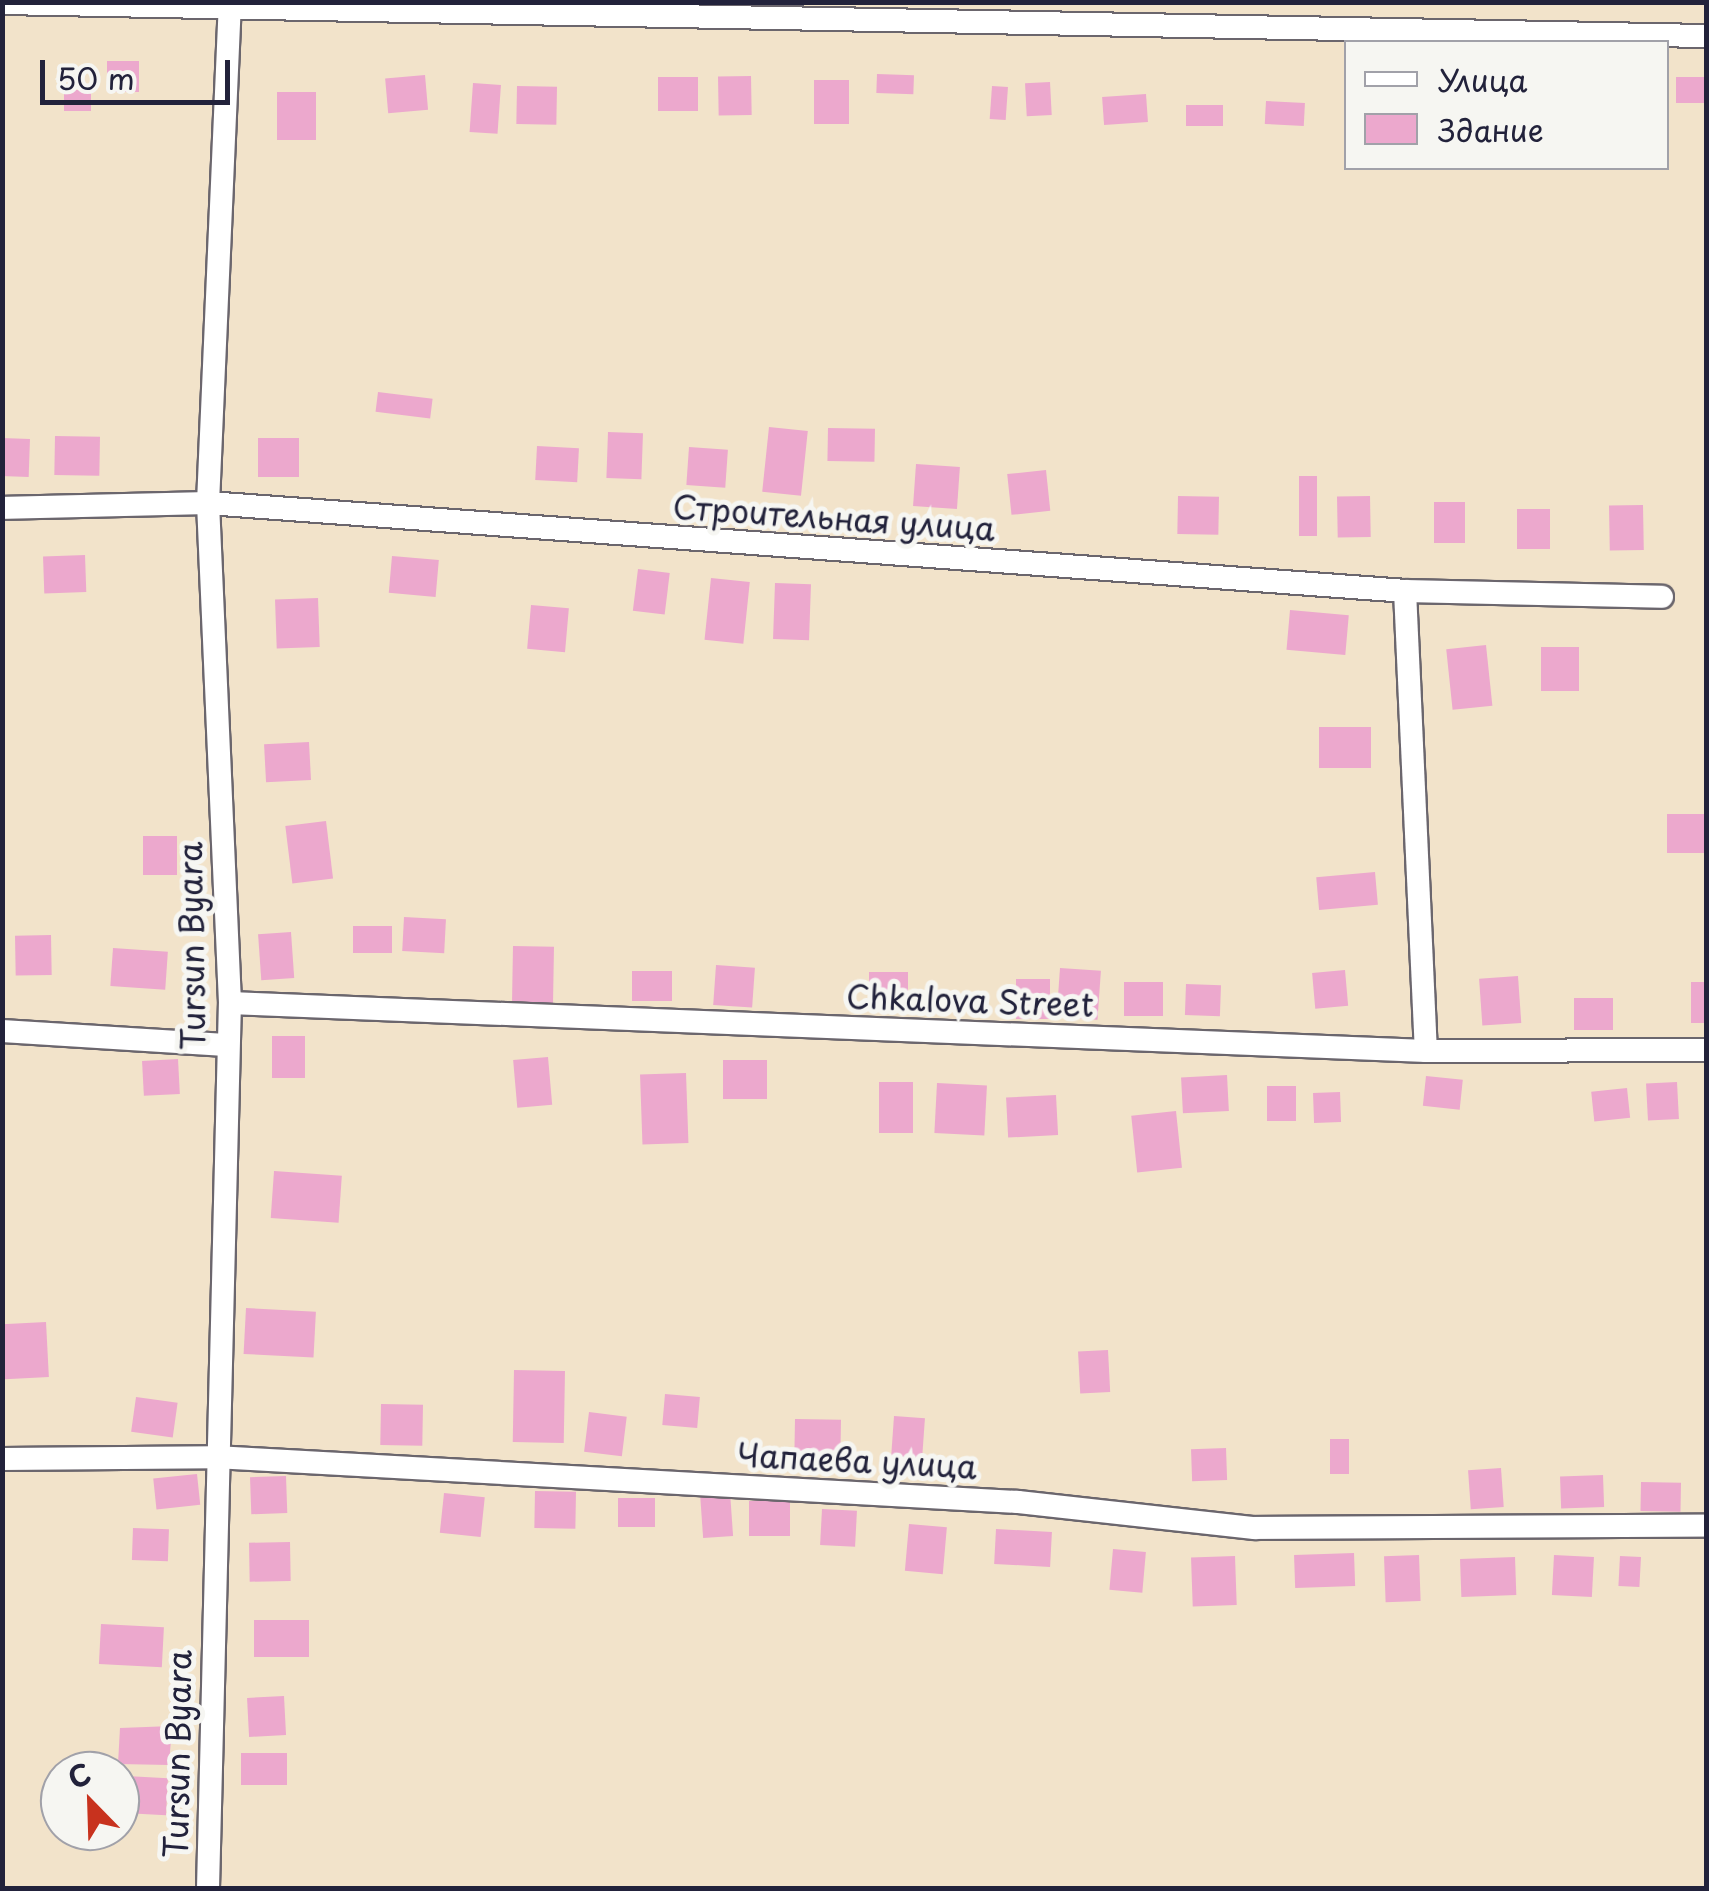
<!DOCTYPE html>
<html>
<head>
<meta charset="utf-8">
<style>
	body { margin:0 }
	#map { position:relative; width:1709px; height:1891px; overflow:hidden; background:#f2e3ca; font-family:"Playpen Sans",sans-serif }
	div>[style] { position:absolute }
	.building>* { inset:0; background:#eca8cd; transform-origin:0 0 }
	.roads { filter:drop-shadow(2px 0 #6b666d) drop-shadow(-2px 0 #6b666d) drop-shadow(0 2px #6b666d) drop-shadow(0 -2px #6b666d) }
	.minor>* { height:22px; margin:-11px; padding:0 11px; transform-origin:11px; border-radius:11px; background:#fff }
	span { translate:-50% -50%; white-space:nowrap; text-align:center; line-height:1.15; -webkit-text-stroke:10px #f6f6f2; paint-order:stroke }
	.street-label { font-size:32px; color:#22223b }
	.frame { position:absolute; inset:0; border:5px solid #22223b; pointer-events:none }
	.legend { position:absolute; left:1344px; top:40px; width:325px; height:130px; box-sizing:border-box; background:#f6f6f2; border:2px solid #a1a1a9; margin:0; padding:12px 18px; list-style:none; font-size:30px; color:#22223b }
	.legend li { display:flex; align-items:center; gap:20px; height:50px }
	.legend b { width:50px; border:2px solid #a1a1a9 }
	.north { position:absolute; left:40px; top:1751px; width:100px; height:100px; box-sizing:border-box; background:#f6f6f2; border:2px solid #a1a1a9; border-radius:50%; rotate:337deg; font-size:28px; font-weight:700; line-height:40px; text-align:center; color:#22223b }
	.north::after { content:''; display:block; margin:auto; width:35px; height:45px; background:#c8321e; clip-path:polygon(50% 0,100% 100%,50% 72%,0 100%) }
	.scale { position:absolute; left:40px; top:60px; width:190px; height:45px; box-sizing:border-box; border:5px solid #22223b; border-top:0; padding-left:12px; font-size:30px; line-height:35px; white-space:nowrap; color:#22223b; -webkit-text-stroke:8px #f6f6f2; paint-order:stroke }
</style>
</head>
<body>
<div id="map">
	<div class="building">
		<i style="left:107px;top:61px;width:32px;height:31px"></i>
		<i style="left:877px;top:74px;width:37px;height:19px;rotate:2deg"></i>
		<i style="left:425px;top:75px;width:35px;height:40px;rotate:85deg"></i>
		<i style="left:751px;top:76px;width:39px;height:33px;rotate:89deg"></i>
		<i style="left:658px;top:77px;width:40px;height:34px"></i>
		<i style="left:1676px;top:77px;width:30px;height:26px"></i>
		<i style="left:814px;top:80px;width:35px;height:44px"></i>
		<i style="left:1050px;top:82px;width:33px;height:25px;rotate:87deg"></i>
		<i style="left:473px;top:83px;width:28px;height:49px;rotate:4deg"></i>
		<i style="left:517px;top:86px;width:40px;height:38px;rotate:1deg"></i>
		<i style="left:992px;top:86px;width:16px;height:33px;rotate:4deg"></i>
		<i style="left:64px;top:90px;width:27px;height:21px"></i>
		<i style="left:277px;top:92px;width:39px;height:48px"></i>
		<i style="left:1146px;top:94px;width:28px;height:44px;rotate:86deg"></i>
		<i style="left:1266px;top:101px;width:39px;height:23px;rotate:3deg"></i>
		<i style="left:1186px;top:105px;width:37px;height:21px"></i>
		<i style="left:378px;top:392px;width:55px;height:20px;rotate:7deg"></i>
		<i style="left:769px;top:427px;width:39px;height:65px;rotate:6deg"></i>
		<i style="left:828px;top:428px;width:47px;height:33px;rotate:1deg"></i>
		<i style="left:608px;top:432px;width:35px;height:46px;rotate:2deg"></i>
		<i style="left:55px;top:436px;width:45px;height:39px;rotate:1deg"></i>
		<i style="left:2px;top:438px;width:28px;height:38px;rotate:2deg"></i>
		<i style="left:258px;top:438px;width:41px;height:39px"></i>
		<i style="left:537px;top:446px;width:42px;height:34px;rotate:3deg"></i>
		<i style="left:689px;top:447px;width:39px;height:38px;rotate:4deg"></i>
		<i style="left:916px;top:464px;width:44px;height:42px;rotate:4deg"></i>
		<i style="left:1046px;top:470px;width:41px;height:39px;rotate:84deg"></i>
		<i style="left:1299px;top:476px;width:18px;height:60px"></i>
		<i style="left:1178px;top:496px;width:41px;height:38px;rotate:1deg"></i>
		<i style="left:1370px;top:496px;width:41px;height:33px;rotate:89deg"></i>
		<i style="left:1434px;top:502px;width:31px;height:41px"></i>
		<i style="left:1643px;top:505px;width:45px;height:34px;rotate:89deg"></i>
		<i style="left:1517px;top:509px;width:33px;height:40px"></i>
		<i style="left:85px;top:555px;width:37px;height:42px;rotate:88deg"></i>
		<i style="left:392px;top:556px;width:47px;height:37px;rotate:5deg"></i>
		<i style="left:638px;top:569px;width:32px;height:42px;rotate:7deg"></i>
		<i style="left:711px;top:578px;width:39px;height:62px;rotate:6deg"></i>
		<i style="left:775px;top:583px;width:36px;height:56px;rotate:2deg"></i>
		<i style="left:318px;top:598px;width:49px;height:43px;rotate:88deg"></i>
		<i style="left:531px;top:605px;width:38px;height:44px;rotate:5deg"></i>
		<i style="left:1290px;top:610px;width:59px;height:40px;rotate:5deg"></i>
		<i style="left:1486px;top:645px;width:61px;height:40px;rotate:84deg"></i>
		<i style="left:1541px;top:647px;width:38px;height:44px"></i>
		<i style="left:1319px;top:727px;width:52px;height:41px"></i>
		<i style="left:309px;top:742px;width:38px;height:45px;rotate:87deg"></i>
		<i style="left:1706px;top:814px;width:39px;height:39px;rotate:90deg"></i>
		<i style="left:326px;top:821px;width:58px;height:41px;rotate:83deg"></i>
		<i style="left:143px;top:836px;width:34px;height:39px"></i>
		<i style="left:1375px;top:872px;width:33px;height:59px;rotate:85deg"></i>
		<i style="left:404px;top:917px;width:42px;height:34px;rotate:3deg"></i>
		<i style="left:353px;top:926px;width:39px;height:27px"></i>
		<i style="left:291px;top:932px;width:46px;height:33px;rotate:86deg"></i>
		<i style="left:51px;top:935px;width:40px;height:36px;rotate:89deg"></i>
		<i style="left:513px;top:946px;width:41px;height:59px;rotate:1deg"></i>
		<i style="left:113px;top:948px;width:55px;height:38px;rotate:4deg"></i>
		<i style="left:716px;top:965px;width:39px;height:40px;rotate:4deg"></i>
		<i style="left:1060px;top:968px;width:41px;height:49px;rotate:4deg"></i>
		<i style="left:1345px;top:970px;width:36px;height:33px;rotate:85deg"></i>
		<i style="left:632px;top:971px;width:40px;height:30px"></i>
		<i style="left:869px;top:972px;width:39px;height:33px"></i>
		<i style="left:1518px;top:976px;width:47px;height:39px;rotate:86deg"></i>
		<i style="left:1016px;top:979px;width:34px;height:40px"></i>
		<i style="left:1124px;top:982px;width:39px;height:34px"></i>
		<i style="left:1691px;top:982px;width:15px;height:41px"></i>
		<i style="left:1186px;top:984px;width:35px;height:31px;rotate:2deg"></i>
		<i style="left:1574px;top:998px;width:39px;height:32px"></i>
		<i style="left:272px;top:1036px;width:33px;height:42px"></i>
		<i style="left:548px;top:1057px;width:48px;height:35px;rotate:85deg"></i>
		<i style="left:178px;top:1059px;width:35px;height:36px;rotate:87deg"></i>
		<i style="left:723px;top:1060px;width:44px;height:39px"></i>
		<i style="left:686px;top:1073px;width:70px;height:46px;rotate:88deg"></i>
		<i style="left:1227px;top:1075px;width:36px;height:46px;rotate:87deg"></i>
		<i style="left:1426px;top:1076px;width:37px;height:30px;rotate:6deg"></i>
		<i style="left:913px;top:1082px;width:51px;height:34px;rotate:90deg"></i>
		<i style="left:1677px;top:1082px;width:37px;height:31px;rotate:87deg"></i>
		<i style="left:937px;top:1083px;width:50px;height:50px;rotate:3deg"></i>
		<i style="left:1267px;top:1086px;width:29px;height:35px"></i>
		<i style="left:1627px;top:1088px;width:30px;height:36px;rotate:84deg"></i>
		<i style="left:1340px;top:1092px;width:30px;height:27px;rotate:88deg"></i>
		<i style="left:1056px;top:1095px;width:40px;height:50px;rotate:87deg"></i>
		<i style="left:1176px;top:1111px;width:57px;height:45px;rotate:84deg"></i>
		<i style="left:274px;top:1171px;width:68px;height:47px;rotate:4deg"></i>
		<i style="left:246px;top:1308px;width:70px;height:46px;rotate:3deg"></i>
		<i style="left:46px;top:1322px;width:55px;height:44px;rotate:87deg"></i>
		<i style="left:1108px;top:1350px;width:42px;height:30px;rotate:87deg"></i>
		<i style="left:514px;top:1370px;width:51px;height:72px;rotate:1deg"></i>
		<i style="left:665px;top:1394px;width:35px;height:31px;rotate:5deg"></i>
		<i style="left:136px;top:1397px;width:42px;height:35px;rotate:8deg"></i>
		<i style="left:381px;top:1404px;width:42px;height:41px;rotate:1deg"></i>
		<i style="left:589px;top:1412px;width:38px;height:40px;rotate:7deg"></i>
		<i style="left:894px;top:1416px;width:31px;height:53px;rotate:4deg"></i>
		<i style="left:795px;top:1419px;width:46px;height:37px;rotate:1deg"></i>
		<i style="left:1330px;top:1439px;width:19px;height:35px"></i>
		<i style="left:1226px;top:1448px;width:32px;height:35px;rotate:88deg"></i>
		<i style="left:1501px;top:1468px;width:39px;height:33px;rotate:86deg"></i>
		<i style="left:197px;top:1474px;width:31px;height:44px;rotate:84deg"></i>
		<i style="left:1603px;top:1475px;width:32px;height:43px;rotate:88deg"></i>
		<i style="left:286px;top:1476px;width:37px;height:36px;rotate:88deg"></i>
		<i style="left:1641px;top:1482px;width:40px;height:29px;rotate:1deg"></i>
		<i style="left:535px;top:1491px;width:41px;height:37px;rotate:1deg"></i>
		<i style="left:730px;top:1492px;width:44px;height:30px;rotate:86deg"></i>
		<i style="left:444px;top:1493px;width:41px;height:40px;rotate:6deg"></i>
		<i style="left:655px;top:1498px;width:29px;height:37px;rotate:90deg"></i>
		<i style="left:790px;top:1501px;width:35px;height:41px;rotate:90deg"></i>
		<i style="left:822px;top:1509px;width:35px;height:36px;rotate:3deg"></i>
		<i style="left:909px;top:1524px;width:38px;height:47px;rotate:5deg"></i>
		<i style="left:133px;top:1528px;width:36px;height:32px;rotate:2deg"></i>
		<i style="left:996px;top:1529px;width:56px;height:35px;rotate:3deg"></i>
		<i style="left:290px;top:1542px;width:39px;height:41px;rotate:89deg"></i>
		<i style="left:1113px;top:1549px;width:33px;height:41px;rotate:5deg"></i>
		<i style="left:1354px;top:1553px;width:33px;height:60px;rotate:88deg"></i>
		<i style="left:1419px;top:1555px;width:46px;height:35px;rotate:88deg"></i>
		<i style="left:1554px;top:1555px;width:40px;height:40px;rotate:3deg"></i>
		<i style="left:1235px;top:1556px;width:49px;height:44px;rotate:88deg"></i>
		<i style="left:1620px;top:1556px;width:21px;height:30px;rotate:3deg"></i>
		<i style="left:1515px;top:1557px;width:38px;height:55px;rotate:88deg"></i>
		<i style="left:254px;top:1620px;width:55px;height:37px"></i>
		<i style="left:101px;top:1624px;width:63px;height:40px;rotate:3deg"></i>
		<i style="left:284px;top:1696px;width:39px;height:37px;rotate:87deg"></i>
		<i style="clip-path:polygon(172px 1726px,169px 1765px,118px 1764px,120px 1728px)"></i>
		<i style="left:241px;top:1753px;width:46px;height:32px"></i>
		<i style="left:126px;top:1776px;width:42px;height:37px;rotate:3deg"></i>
	</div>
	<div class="roads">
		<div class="minor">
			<i style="left:2px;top:3px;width:1704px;rotate:1.11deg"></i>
			<i style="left:2px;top:508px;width:206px;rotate:-1.4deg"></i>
			<i style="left:208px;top:503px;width:1200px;rotate:4.2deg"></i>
			<i style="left:1405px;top:591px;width:257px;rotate:1.3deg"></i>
			<i style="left:1405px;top:591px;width:460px;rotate:87.4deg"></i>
			<i style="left:230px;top:1003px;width:1197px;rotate:2.3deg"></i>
			<i style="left:1426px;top:1051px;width:280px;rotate:-0.2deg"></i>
			<i style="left:2px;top:1031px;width:224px;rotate:3.6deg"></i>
			<i style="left:2px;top:1459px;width:213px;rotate:-0.5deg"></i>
			<i style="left:215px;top:1457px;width:804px;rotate:3.21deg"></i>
			<i style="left:1018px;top:1502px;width:238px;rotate:6.3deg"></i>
			<i style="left:1255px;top:1528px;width:451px;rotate:-0.3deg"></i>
			<i style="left:208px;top:1888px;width:885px;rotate:-88.58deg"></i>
			<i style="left:230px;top:1003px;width:500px;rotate:-92.52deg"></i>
			<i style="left:208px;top:503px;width:501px;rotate:-87.49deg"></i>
		</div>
	</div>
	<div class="street-label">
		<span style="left:834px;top:517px;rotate:4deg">Строительная улица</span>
		<span style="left:191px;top:946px;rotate:-91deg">Tursun Byara</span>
		<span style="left:970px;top:1000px;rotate:2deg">Chkalova Street</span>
		<span style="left:857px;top:1460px;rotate:3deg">Чапаева улица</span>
		<span style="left:177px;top:1754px;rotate:-89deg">Tursun Byara</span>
	</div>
	<div class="frame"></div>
	<ul class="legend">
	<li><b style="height:12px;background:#fff"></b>Улица</li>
	<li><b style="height:28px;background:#eca8cd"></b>Здание</li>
	</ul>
	<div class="north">С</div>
	<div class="scale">50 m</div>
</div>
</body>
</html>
